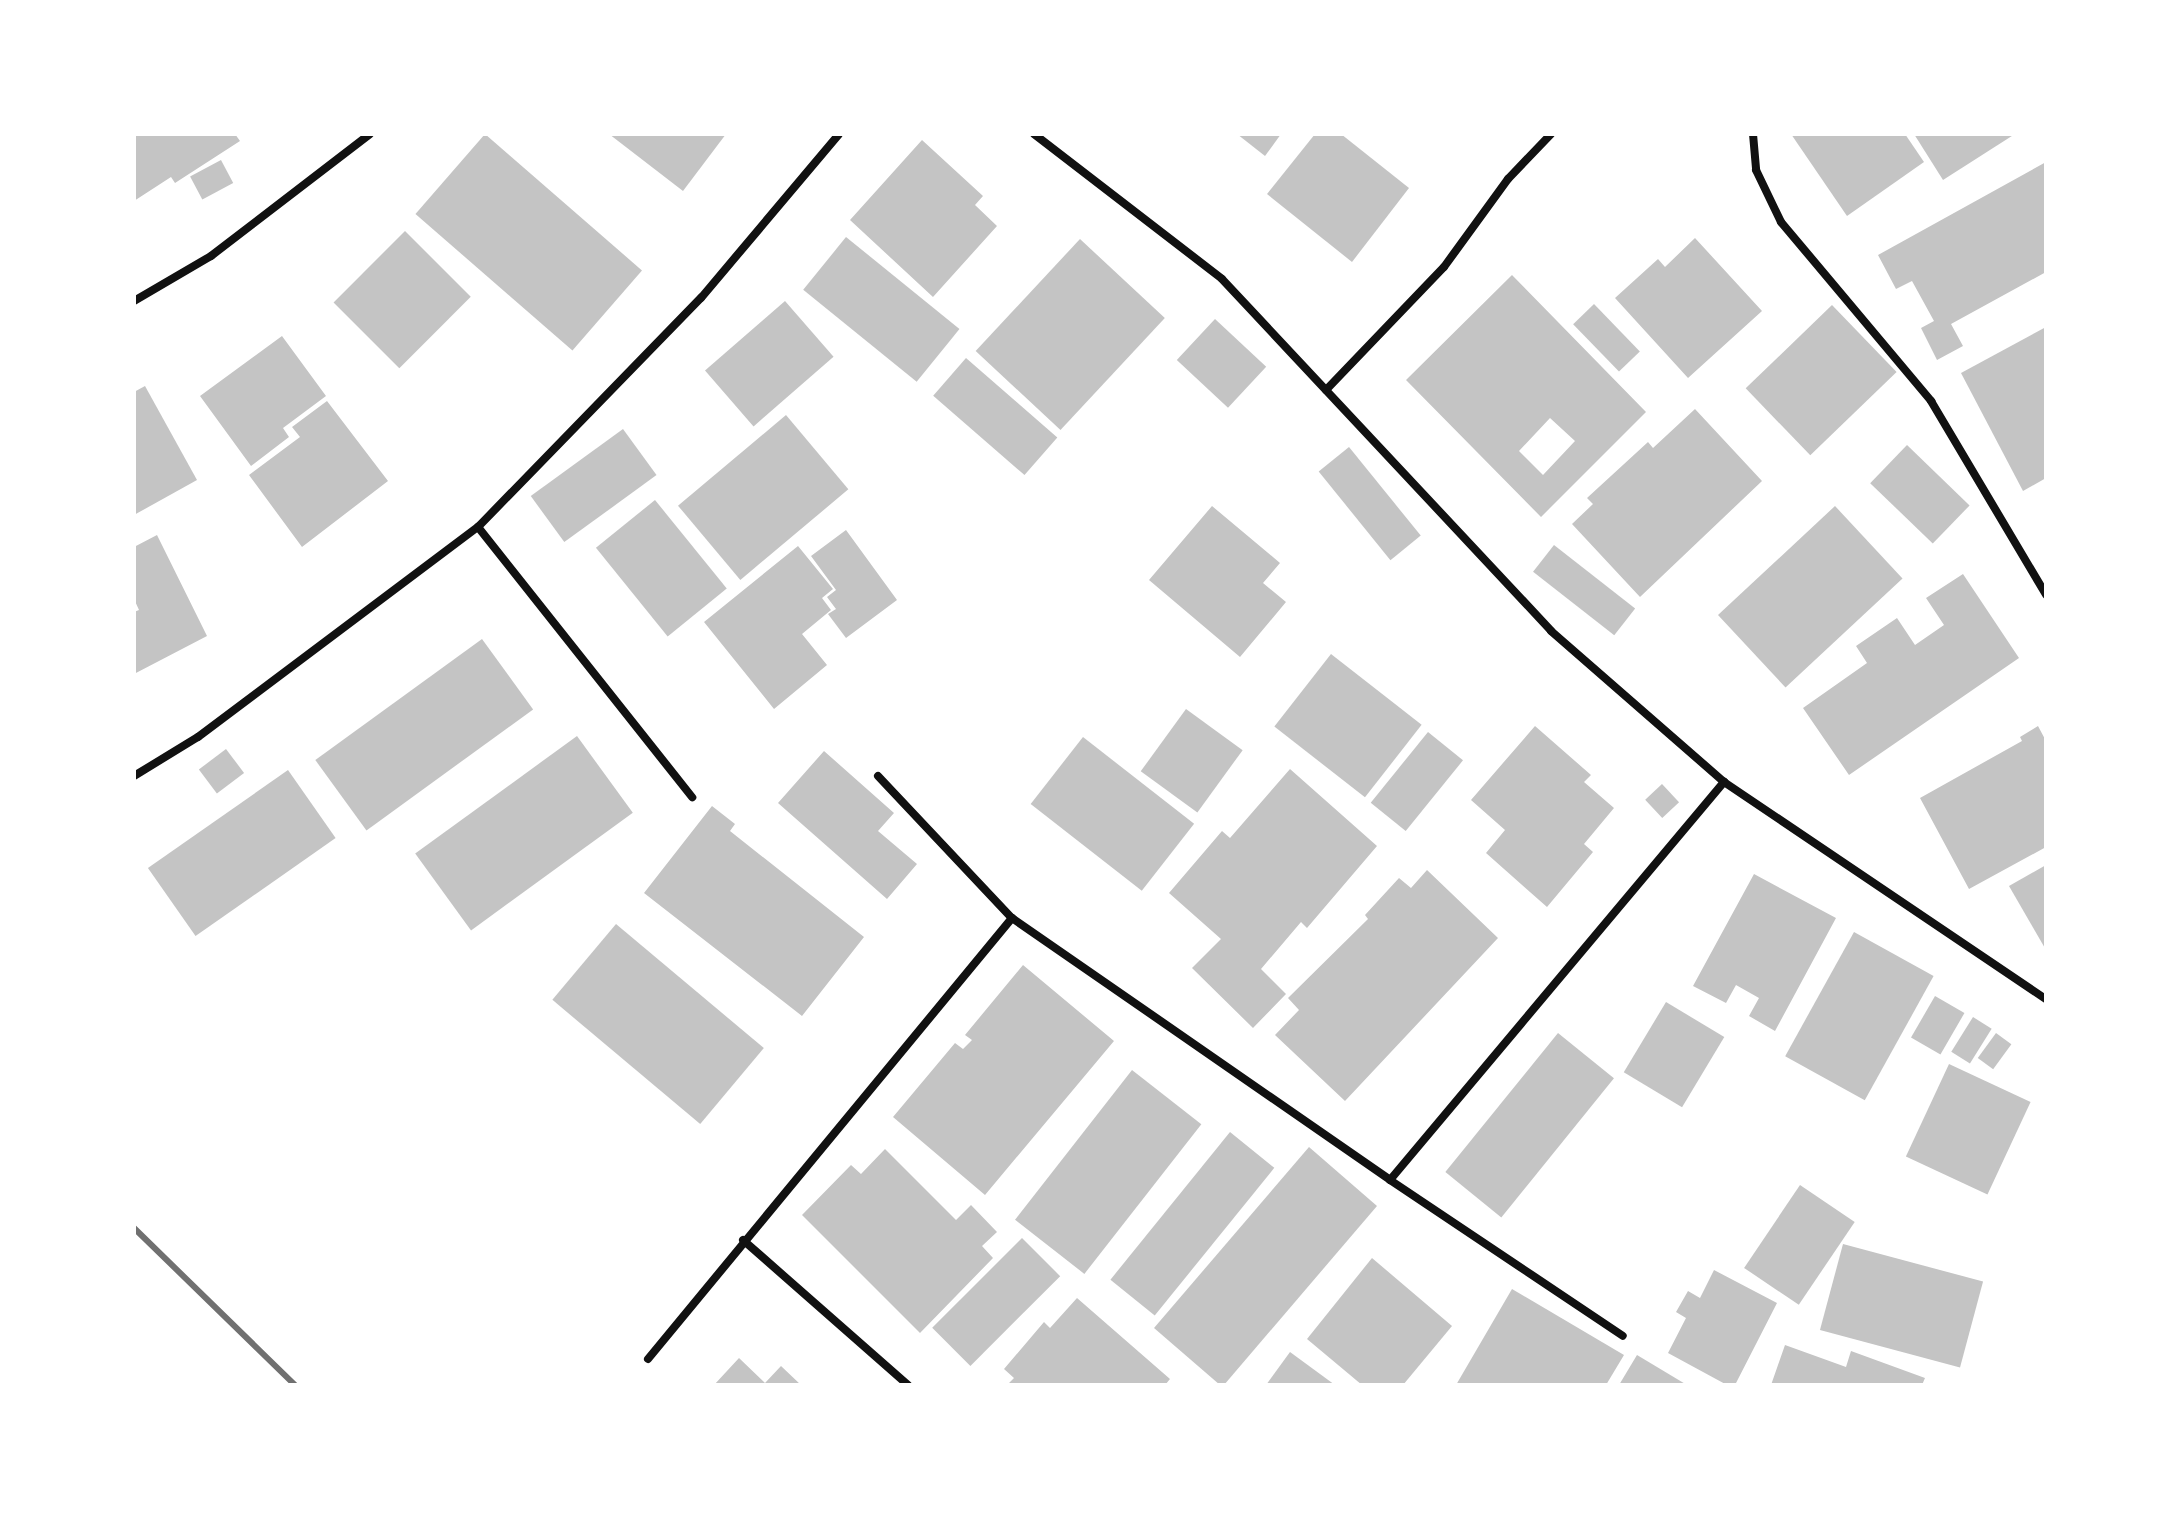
<!DOCTYPE html>
<html>
<head>
<meta charset="utf-8">
<style>
	body { margin:0 }
	#map { position:relative; width:2180px; height:1519px; overflow:hidden; background:#fff; font-family:"Nunito Sans",sans-serif }
	div>[style] { position:absolute }
	.building>* { inset:0; background:#c4c4c4; transform-origin:0 0 }
	.minor>* { height:8px; margin:-4px; padding:0 4px; transform-origin:4px; border-radius:4px; background:#111 }
	.rail>* { height:6px; margin:-3px; padding:0 3px; transform-origin:3px; border-radius:3px; background:#707070 }
	span { translate:-50% -50%; white-space:nowrap; text-align:center; line-height:1.15; -webkit-text-stroke:6px #fff; paint-order:stroke }
	.frame { position:absolute; inset:0; border:136px solid #fff; pointer-events:none }
</style>
</head>
<body>
<div id="map">
	<div class="building">
		<i style="clip-path:polygon(134px 134px,235px 134px,240px 141px,175px 183px,171px 177px,134px 201px)"></i>
		<i style="left:485px;top:134px;width:208px;height:106px;rotate:41deg"></i>
		<i style="clip-path:polygon(609px 134px,726px 134px,683px 191px)"></i>
		<i style="clip-path:polygon(1237px 134px,1281px 134px,1265px 156px)"></i>
		<i style="clip-path:polygon(1315px 134px,1341px 134px,1409px 188px,1352px 262px,1267px 194px)"></i>
		<i style="clip-path:polygon(1791px 134px,1905px 134px,1924px 162px,1847px 216px)"></i>
		<i style="clip-path:polygon(1914px 134px,2015px 134px,1943px 180px)"></i>
		<i style="clip-path:polygon(922px 140px,983px 196px,975px 205px,997px 226px,933px 297px,850px 220px)"></i>
		<i style="left:221px;top:160px;width:26px;height:35px;rotate:62deg"></i>
		<i style="clip-path:polygon(2046px 162px,2046px 272px,1951px 324px,1963px 346px,1937px 360px,1921px 328px,1934px 321px,1912px 281px,1896px 289px,1878px 255px)"></i>
		<i style="left:405px;top:231px;width:93px;height:101px;rotate:45deg"></i>
		<i style="left:846px;top:237px;width:146px;height:68px;rotate:39deg"></i>
		<i style="clip-path:polygon(1695px 238px,1762px 311px,1688px 378px,1615px 298px,1658px 259px,1665px 267px)"></i>
		<i style="left:1080px;top:239px;width:116px;height:153px;rotate:43deg"></i>
		<i style="clip-path:polygon(evenodd,1512px 275px,1646px 412px,1541px 517px,1406px 380px,1512px 275px,1550px 418px,1575px 441px,1543px 475px,1519px 451px,1550px 418px)"></i>
		<i style="left:785px;top:301px;width:74px;height:106px;rotate:49deg"></i>
		<i style="left:1594px;top:304px;width:66px;height:29px;rotate:46deg"></i>
		<i style="left:1832px;top:305px;width:93px;height:120px;rotate:46deg"></i>
		<i style="left:1215px;top:319px;width:70px;height:56px;rotate:43deg"></i>
		<i style="clip-path:polygon(2046px 327px,2046px 478px,2023px 491px,1961px 373px)"></i>
		<i style="clip-path:polygon(282px 336px,326px 396px,283px 428px,289px 437px,251px 466px,200px 396px)"></i>
		<i style="left:966px;top:358px;width:121px;height:50px;rotate:41deg"></i>
		<i style="clip-path:polygon(145px 386px,197px 480px,134px 515px,134px 392px)"></i>
		<i style="clip-path:polygon(327px 401px,388px 481px,302px 547px,249px 475px,300px 437px,292px 427px)"></i>
		<i style="clip-path:polygon(1695px 409px,1762px 481px,1640px 597px,1572px 524px,1593px 504px,1587px 498px,1648px 442px,1653px 448px)"></i>
		<i style="left:786px;top:415px;width:97px;height:141px;rotate:50deg"></i>
		<i style="left:623px;top:429px;width:57px;height:114px;rotate:54deg"></i>
		<i style="left:1907px;top:445px;width:87px;height:53px;rotate:44deg"></i>
		<i style="left:1349px;top:447px;width:114px;height:39px;rotate:51deg"></i>
		<i style="left:655px;top:500px;width:114px;height:76px;rotate:51deg"></i>
		<i style="clip-path:polygon(1212px 506px,1280px 563px,1263px 583px,1286px 602px,1240px 657px,1149px 580px)"></i>
		<i style="left:1835px;top:506px;width:99px;height:160px;rotate:47deg"></i>
		<i style="clip-path:polygon(846px 530px,897px 600px,846px 638px,828px 614px,836px 609px,827px 597px,836px 590px,811px 556px)"></i>
		<i style="clip-path:polygon(157px 535px,207px 636px,134px 674px,134px 612px,139px 610px,134px 599px,134px 547px)"></i>
		<i style="left:1554px;top:545px;width:103px;height:34px;rotate:38deg"></i>
		<i style="clip-path:polygon(798px 546px,833px 589px,822px 598px,831px 610px,802px 634px,827px 665px,774px 709px,704px 622px)"></i>
		<i style="clip-path:polygon(1963px 574px,2019px 658px,1849px 775px,1803px 708px,1867px 663px,1856px 646px,1897px 618px,1915px 645px,1944px 625px,1926px 598px)"></i>
		<i style="left:482px;top:639px;width:87px;height:206px;rotate:54deg"></i>
		<i style="left:1331px;top:654px;width:115px;height:92px;rotate:38deg"></i>
		<i style="left:1186px;top:709px;width:70px;height:77px;rotate:36deg"></i>
		<i style="clip-path:polygon(1535px 726px,1591px 775px,1584px 782px,1614px 808px,1584px 844px,1593px 852px,1547px 907px,1486px 853px,1505px 830px,1471px 800px)"></i>
		<i style="clip-path:polygon(2038px 726px,2046px 741px,2046px 847px,1969px 889px,1920px 798px,2022px 741px,2020px 737px)"></i>
		<i style="left:1428px;top:732px;width:45px;height:91px;rotate:39deg"></i>
		<i style="left:577px;top:736px;width:95px;height:200px;rotate:54deg"></i>
		<i style="left:1083px;top:737px;width:141px;height:85px;rotate:38deg"></i>
		<i style="left:226px;top:749px;width:30px;height:34px;rotate:53deg"></i>
		<i style="clip-path:polygon(824px 751px,894px 813px,878px 831px,917px 864px,887px 899px,778px 803px)"></i>
		<i style="clip-path:polygon(1290px 769px,1377px 846px,1307px 928px,1301px 922px,1261px 969px,1286px 994px,1253px 1028px,1192px 968px,1221px 939px,1169px 893px,1222px 831px,1230px 838px)"></i>
		<i style="left:288px;top:770px;width:83px;height:171px;rotate:55deg"></i>
		<i style="left:1662px;top:784px;width:25px;height:23px;rotate:47deg"></i>
		<i style="clip-path:polygon(712px 806px,735px 824px,730px 831px,864px 937px,802px 1016px,644px 893px)"></i>
		<i style="clip-path:polygon(2046px 865px,2046px 950px,2009px 886px)"></i>
		<i style="clip-path:polygon(1427px 870px,1498px 938px,1345px 1101px,1275px 1035px,1299px 1010px,1288px 998px,1368px 919px,1365px 915px,1399px 878px,1411px 888px)"></i>
		<i style="clip-path:polygon(1754px 874px,1836px 918px,1775px 1031px,1749px 1016px,1759px 998px,1736px 985px,1726px 1003px,1693px 986px)"></i>
		<i style="left:616px;top:924px;width:193px;height:99px;rotate:40deg"></i>
		<i style="left:1854px;top:932px;width:91px;height:142px;rotate:29deg"></i>
		<i style="clip-path:polygon(1023px 965px,1114px 1041px,985px 1195px,893px 1117px,955px 1043px,963px 1049px,972px 1040px,965px 1035px)"></i>
		<i style="left:1935px;top:996px;width:34px;height:48px;rotate:30deg"></i>
		<i style="left:1666px;top:1002px;width:68px;height:82px;rotate:31deg"></i>
		<i style="left:1973px;top:1017px;width:22px;height:41px;rotate:32deg"></i>
		<i style="left:1558px;top:1033px;width:72px;height:179px;rotate:39deg"></i>
		<i style="left:1996px;top:1033px;width:19px;height:31px;rotate:36deg"></i>
		<i style="left:1949px;top:1064px;width:90px;height:102px;rotate:25deg"></i>
		<i style="left:1132px;top:1070px;width:88px;height:190px;rotate:38deg"></i>
		<i style="left:1230px;top:1132px;width:57px;height:190px;rotate:39deg"></i>
		<i style="clip-path:polygon(1309px 1147px,1377px 1206px,1224px 1385px,1220px 1385px,1154px 1328px)"></i>
		<i style="clip-path:polygon(885px 1149px,956px 1220px,971px 1205px,997px 1232px,982px 1246px,993px 1258px,920px 1333px,802px 1215px,851px 1165px,861px 1174px)"></i>
		<i style="left:1800px;top:1185px;width:66px;height:100px;rotate:34deg"></i>
		<i style="left:1022px;top:1238px;width:54px;height:127px;rotate:45deg"></i>
		<i style="left:1843px;top:1244px;width:145px;height:89px;rotate:15deg"></i>
		<i style="clip-path:polygon(1372px 1258px,1452px 1326px,1403px 1385px,1362px 1385px,1307px 1339px)"></i>
		<i style="clip-path:polygon(1714px 1270px,1777px 1303px,1735px 1385px,1727px 1385px,1668px 1353px,1686px 1318px,1676px 1312px,1688px 1291px,1700px 1298px)"></i>
		<i style="clip-path:polygon(1512px 1289px,1624px 1355px,1606px 1385px,1456px 1385px)"></i>
		<i style="clip-path:polygon(1077px 1298px,1170px 1379px,1165px 1385px,1007px 1385px,1014px 1378px,1004px 1369px,1044px 1322px,1050px 1328px)"></i>
		<i style="clip-path:polygon(1785px 1345px,1846px 1367px,1851px 1351px,1925px 1378px,1922px 1385px,1771px 1385px)"></i>
		<i style="clip-path:polygon(1290px 1352px,1335px 1385px,1266px 1385px)"></i>
		<i style="clip-path:polygon(1637px 1355px,1687px 1385px,1619px 1385px)"></i>
		<i style="clip-path:polygon(739px 1358px,765px 1383px,781px 1366px,801px 1385px,714px 1385px)"></i>
	</div>
	<div class="minor">
		<i style="left:1034px;top:134px;width:237px;rotate:37.6deg"></i>
		<i style="left:1222px;top:279px;width:482px;rotate:46.9deg"></i>
		<i style="left:1551px;top:631px;width:230px;rotate:41.1deg"></i>
		<i style="left:1724px;top:782px;width:388px;rotate:34deg"></i>
		<i style="left:1753px;top:134px;width:36px;rotate:85deg"></i>
		<i style="left:1756px;top:170px;width:58px;rotate:64.3deg"></i>
		<i style="left:1781px;top:222px;width:234px;rotate:50deg"></i>
		<i style="left:1931px;top:401px;width:226px;rotate:59.3deg"></i>
		<i style="left:134px;top:301px;width:89px;rotate:-30.3deg"></i>
		<i style="left:211px;top:256px;width:200px;rotate:-37.5deg"></i>
		<i style="left:1326px;top:390px;width:170px;rotate:-46.2deg"></i>
		<i style="left:1444px;top:267px;width:109px;rotate:-54deg"></i>
		<i style="left:1508px;top:179px;width:62px;rotate:-46.3deg"></i>
		<i style="left:478px;top:527px;width:345px;rotate:51.6deg"></i>
		<i style="left:134px;top:776px;width:75px;rotate:-31.4deg"></i>
		<i style="left:198px;top:737px;width:350px;rotate:-36.9deg"></i>
		<i style="left:478px;top:527px;width:320px;rotate:-45.8deg"></i>
		<i style="left:701px;top:298px;width:214px;rotate:-49.9deg"></i>
		<i style="left:878px;top:776px;width:195px;rotate:46.7deg"></i>
		<i style="left:1012px;top:918px;width:460px;rotate:34.7deg"></i>
		<i style="left:1390px;top:1180px;width:280px;rotate:33.8deg"></i>
		<i style="left:1390px;top:1180px;width:520px;rotate:-50deg"></i>
		<i style="left:743px;top:1240px;width:220px;rotate:41.3deg"></i>
		<i style="left:648px;top:1359px;width:572px;rotate:-50.46deg"></i>
	</div>
	<div class="rail">
		<i style="left:134px;top:1228px;width:225px;rotate:44.3deg"></i>
	</div>
	<div class="frame"></div>
</div>
</body>
</html>
